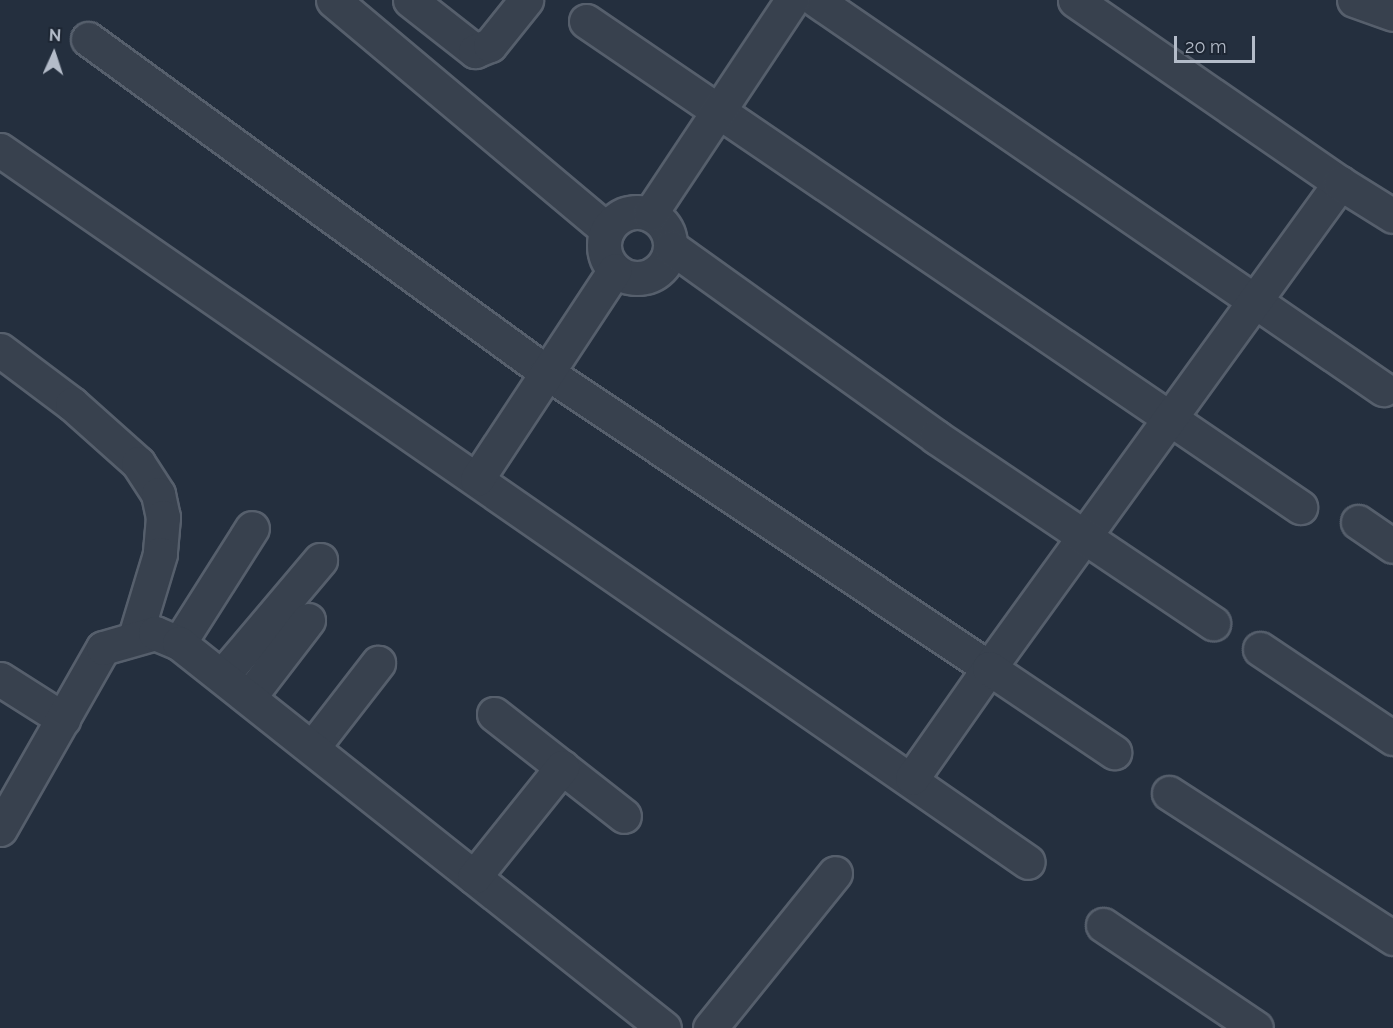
<!DOCTYPE html>
<html>
<head>
<meta charset="utf-8">
<style>
	body { margin:0 }
	#map { position:relative; width:1393px; height:1028px; overflow:hidden; background:#242f3e; font-family:Raleway,sans-serif }
	div>[style] { position:absolute }
	.roads { filter:drop-shadow(2px 0 #565f6c) drop-shadow(-2px 0 #565f6c) drop-shadow(0 2px #565f6c) drop-shadow(0 -2px #565f6c) }
	.minor>* { height:33px; margin:-16.5px; padding:0 16.5px; transform-origin:16.5px; border-radius:16.5px; background:#38414e }
	.minor>.ring { margin:-16.5px; padding:0; box-sizing:content-box; background:none; border:33px solid #38414e; border-radius:50% }
	span { translate:-50% -50%; white-space:nowrap; text-align:center; line-height:1.15; -webkit-text-stroke:6px #1d2633; paint-order:stroke }
	.north { position:absolute; left:24px; top:24px; width:60px; height:60px; -webkit-text-stroke:4px #1d2633; paint-order:stroke; rotate:3deg; font-size:16px; font-weight:700; line-height:24px; text-align:center; color:#b4bcc9 }
	.north::after { content:''; display:block; margin:auto; width:21px; height:27px; background:#b4bcc9; clip-path:polygon(50% 0,100% 100%,50% 72%,0 100%) }
	.scale { position:absolute; left:1174px; top:36px; width:81px; height:27px; box-sizing:border-box; border:3px solid #b4bcc9; border-top:0; padding-left:8px; font-size:18px; line-height:21px; white-space:nowrap; color:#b4bcc9; -webkit-text-stroke:4px #1d2633; paint-order:stroke }
</style>
</head>
<body>
<div id="map">
	<div class="roads">
		<div class="minor">
			<i style="left:333px;top:0;width:358px;rotate:40deg"></i>
			<i style="left:410px;top:0;width:83px;rotate:38.1deg"></i>
			<i style="left:475px;top:51px;width:16px;rotate:-22deg"></i>
			<i style="left:490px;top:45px;width:58px;rotate:-51.3deg"></i>
			<i style="left:816px;top:0;width:688px;rotate:34.45deg"></i>
			<i style="left:1354px;top:0;width:41px;rotate:19.7deg"></i>
			<i style="left:586px;top:21px;width:864px;rotate:34.24deg"></i>
			<i style="left:88px;top:39px;width:566px;rotate:36.02deg"></i>
			<i style="left:546px;top:372px;width:533px;rotate:33.75deg"></i>
			<i style="left:989px;top:668px;width:599px;rotate:-54.11deg"></i>
			<i style="left:1340px;top:183px;width:322px;rotate:-145.4deg"></i>
			<i style="left:0;top:150px;width:1250px;rotate:34.71deg"></i>
			<i style="left:1340px;top:183px;width:62px;rotate:31.9deg"></i>
			<i class="ring" style="left:604px;top:212px;width:33px;height:33px"></i>
			<i style="left:650px;top:214px;width:257px;rotate:-56.4deg"></i>
			<i style="left:671px;top:247px;width:326px;rotate:35.6deg"></i>
			<i style="left:936px;top:437px;width:334px;rotate:33.9deg"></i>
			<i style="left:0;top:350px;width:90px;rotate:36.9deg"></i>
			<i style="left:72px;top:404px;width:89px;rotate:41.8deg"></i>
			<i style="left:138px;top:463px;width:37px;rotate:57deg"></i>
			<i style="left:158px;top:494px;width:24px;rotate:78deg"></i>
			<i style="left:163px;top:517px;width:37px;rotate:95deg"></i>
			<i style="left:160px;top:554px;width:87px;rotate:106.8deg"></i>
			<i style="left:477px;top:479px;width:250px;rotate:-56.6deg"></i>
			<i style="left:1358px;top:522px;width:42px;rotate:34.4deg"></i>
			<i style="left:179px;top:643px;width:136px;rotate:-57.6deg"></i>
			<i style="left:1260px;top:649px;width:160px;rotate:33.8deg"></i>
			<i style="left:222px;top:676px;width:152px;rotate:-49.8deg"></i>
			<i style="left:0;top:679px;width:75px;rotate:32.4deg"></i>
			<i style="left:249px;top:697px;width:97px;rotate:-52.5deg"></i>
			<i style="left:494px;top:714px;width:165px;rotate:38.1deg"></i>
			<i style="left:312px;top:748px;width:108px;rotate:-52.2deg"></i>
			<i style="left:912px;top:778px;width:134px;rotate:-55deg"></i>
			<i style="left:989px;top:668px;width:151px;rotate:33.9deg"></i>
			<i style="left:1169px;top:793px;width:267px;rotate:32.9deg"></i>
			<i style="left:0;top:829px;width:208px;rotate:-60.4deg"></i>
			<i style="left:103px;top:648px;width:54px;rotate:-16.1deg"></i>
			<i style="left:155px;top:633px;width:26px;rotate:23deg"></i>
			<i style="left:179px;top:643px;width:619px;rotate:38.44deg"></i>
			<i style="left:474px;top:877px;width:141px;rotate:-51.3deg"></i>
			<i style="left:1103px;top:925px;width:184px;rotate:33.9deg"></i>
			<i style="left:710px;top:1028px;width:199px;rotate:-51.1deg"></i>
		</div>
	</div>
	<div class="north">N</div>
	<div class="scale">20 m</div>
</div>
</body>
</html>
